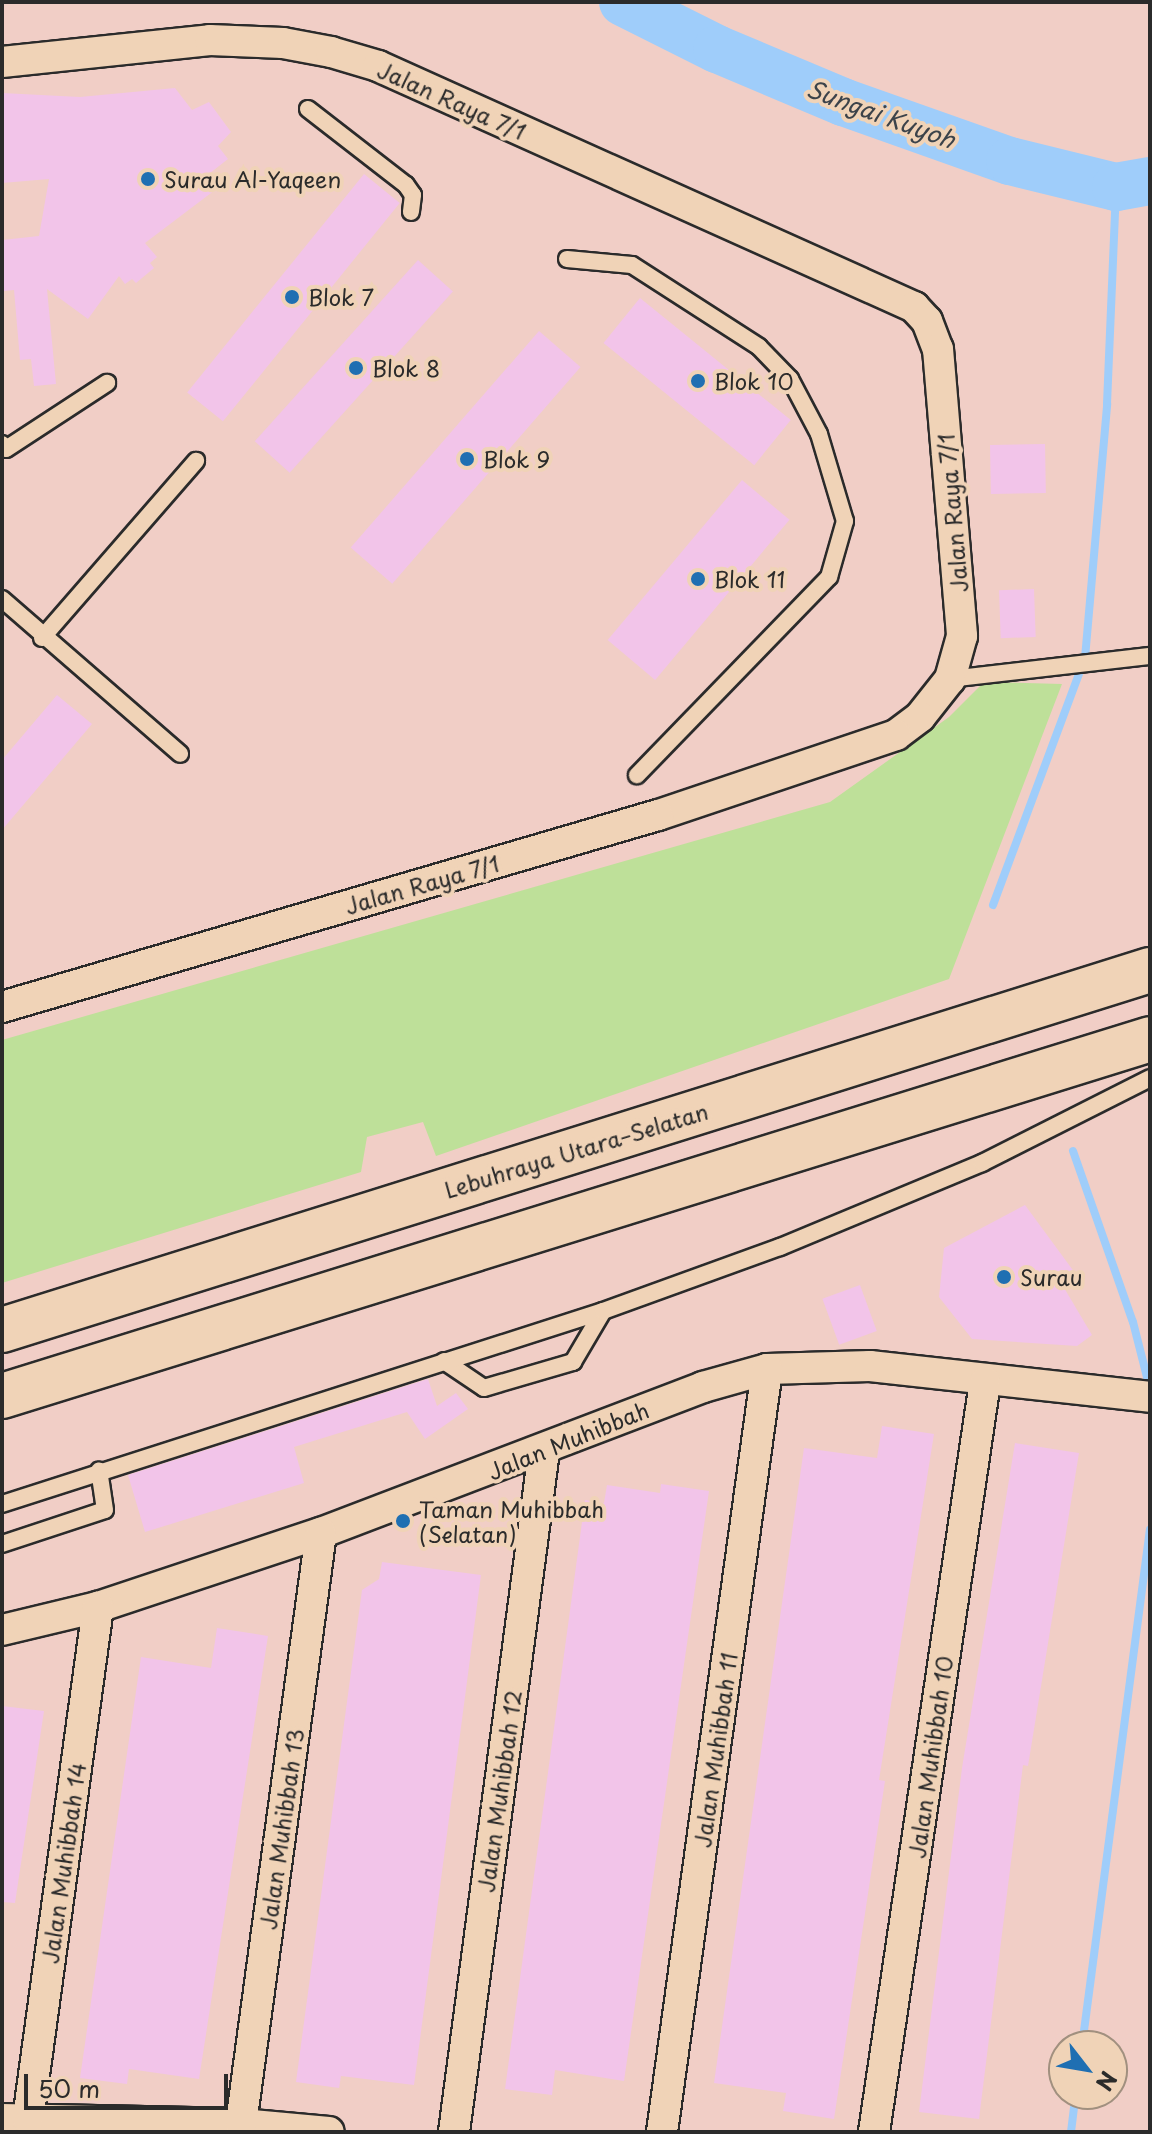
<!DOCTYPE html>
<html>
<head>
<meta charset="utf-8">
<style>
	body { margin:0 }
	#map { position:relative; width:1152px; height:2134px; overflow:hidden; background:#f1cec6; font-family:"Playpen Sans",sans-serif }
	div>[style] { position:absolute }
	.green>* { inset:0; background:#bee099 }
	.stream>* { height:8px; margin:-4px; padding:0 4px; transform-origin:4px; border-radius:4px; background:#9fcdfa }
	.river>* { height:48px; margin:-24px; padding:0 24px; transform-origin:24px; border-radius:24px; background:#9fcdfa }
	.building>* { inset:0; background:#f2c4e9; transform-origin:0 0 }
	.roads { filter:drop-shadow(2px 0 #2b2b2b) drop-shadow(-2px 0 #2b2b2b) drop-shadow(0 2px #2b2b2b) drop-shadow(0 -2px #2b2b2b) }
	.service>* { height:16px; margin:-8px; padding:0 8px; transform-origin:8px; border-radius:8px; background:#f0d3b7 }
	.minor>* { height:30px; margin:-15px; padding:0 15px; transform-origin:15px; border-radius:15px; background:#f0d3b7 }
	.motorway>* { height:44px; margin:-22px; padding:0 22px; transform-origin:22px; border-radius:22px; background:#f0d3b7 }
	.dots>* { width:22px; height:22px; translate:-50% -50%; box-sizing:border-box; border:4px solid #f0d3b7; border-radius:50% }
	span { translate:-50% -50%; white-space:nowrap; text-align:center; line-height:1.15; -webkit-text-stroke:8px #f0d3b7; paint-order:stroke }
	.street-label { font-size:22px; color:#2b2b2b }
	.poi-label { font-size:22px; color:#2b2b2b }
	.left { translate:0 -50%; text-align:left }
	.water-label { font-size:24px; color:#3c434a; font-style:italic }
	.frame { position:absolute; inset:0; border:4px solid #2b2b2b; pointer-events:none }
	.north { position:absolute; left:1048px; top:2030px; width:80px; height:80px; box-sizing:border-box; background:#f0d3b7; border:2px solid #a1907f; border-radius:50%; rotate:121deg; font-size:22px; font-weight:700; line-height:32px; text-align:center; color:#2b2b2b }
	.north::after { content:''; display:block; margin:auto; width:28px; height:36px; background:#1f6fb2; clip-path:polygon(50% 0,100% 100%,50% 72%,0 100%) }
	.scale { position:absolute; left:24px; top:2074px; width:204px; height:36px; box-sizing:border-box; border:4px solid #2b2b2b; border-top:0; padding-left:10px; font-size:24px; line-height:28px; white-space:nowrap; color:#2b2b2b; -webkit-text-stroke:6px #f0d3b7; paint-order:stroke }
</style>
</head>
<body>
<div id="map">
	<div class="green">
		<i style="clip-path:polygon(984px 682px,1062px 684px,949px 979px,436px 1156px,423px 1122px,367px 1137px,361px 1172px,2px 1283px,2px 1040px,830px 802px,949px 717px)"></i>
	</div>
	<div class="stream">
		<i style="left:993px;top:905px;width:264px;rotate:-69.6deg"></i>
		<i style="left:1085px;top:658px;width:255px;rotate:-85deg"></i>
		<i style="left:1107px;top:404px;width:217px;rotate:-87.6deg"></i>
		<i style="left:1073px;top:1151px;width:181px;rotate:70.7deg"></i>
		<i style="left:1133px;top:1322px;width:69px;rotate:75.8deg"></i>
		<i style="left:1082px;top:2046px;width:521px;rotate:-82.51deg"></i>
		<i style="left:1071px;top:2132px;width:38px;rotate:-83deg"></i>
	</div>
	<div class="river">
		<i style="left:623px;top:2px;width:105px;rotate:26.6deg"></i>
		<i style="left:717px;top:49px;width:137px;rotate:22.8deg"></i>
		<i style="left:843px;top:102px;width:177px;rotate:19.5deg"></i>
		<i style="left:1010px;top:161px;width:109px;rotate:13.8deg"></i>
		<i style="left:1116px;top:187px;width:35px;rotate:-10deg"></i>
	</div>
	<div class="building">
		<i style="clip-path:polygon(175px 88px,192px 110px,209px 102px,231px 132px,218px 146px,228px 159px,205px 177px,215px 190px,145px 243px,157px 257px,150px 263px,154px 268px,136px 283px,132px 279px,125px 284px,119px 276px,88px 319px,47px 289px,56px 384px,34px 386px,31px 359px,20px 360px,14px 290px,4px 291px,2px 240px,39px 236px,49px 179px,2px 183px,2px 93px,80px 97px)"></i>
		<i style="left:364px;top:174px;width:46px;height:281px;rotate:39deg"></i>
		<i style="left:418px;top:260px;width:47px;height:244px;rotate:42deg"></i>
		<i style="left:640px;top:298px;width:194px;height:58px;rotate:39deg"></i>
		<i style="left:539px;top:331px;width:55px;height:287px;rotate:41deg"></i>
		<i style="left:1045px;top:444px;width:49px;height:55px;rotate:89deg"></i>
		<i style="left:742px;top:480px;width:62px;height:209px;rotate:40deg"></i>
		<i style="left:1034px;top:589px;width:48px;height:35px;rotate:88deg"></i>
		<i style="clip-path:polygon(57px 695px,92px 724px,2px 830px,2px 760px)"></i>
		<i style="clip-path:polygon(1025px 1205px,1075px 1273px,1060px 1281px,1092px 1335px,1077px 1346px,972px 1339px,939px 1297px,944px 1248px)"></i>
		<i style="left:860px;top:1285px;width:49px;height:40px;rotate:70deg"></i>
		<i style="clip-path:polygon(428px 1379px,437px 1406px,456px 1393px,468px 1409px,425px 1439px,407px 1412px,294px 1447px,304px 1483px,145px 1532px,128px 1475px)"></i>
		<i style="clip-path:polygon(882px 1426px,934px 1434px,879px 1780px,885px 1781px,834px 2119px,783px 2111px,786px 2093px,714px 2083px,804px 1448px,877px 1458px)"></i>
		<i style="clip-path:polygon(1015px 1443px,1079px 1453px,1028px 1766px,1023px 1765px,979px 2119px,919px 2112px,962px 1768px)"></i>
		<i style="clip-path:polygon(661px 1484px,709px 1491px,624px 2081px,555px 2070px,552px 2095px,505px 2089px,585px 1500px,604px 1503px,607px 1485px,660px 1493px)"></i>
		<i style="clip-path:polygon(382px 1562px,481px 1575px,414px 2085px,341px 2076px,339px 2088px,296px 2082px,362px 1590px,379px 1579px)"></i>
		<i style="clip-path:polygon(217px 1628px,268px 1636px,199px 2079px,129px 2069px,127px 2084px,80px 2078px,141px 1657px,211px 1668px)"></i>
		<i style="clip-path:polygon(2px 1706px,44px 1711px,15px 1903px,2px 1902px)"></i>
	</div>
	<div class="roads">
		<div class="service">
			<i style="left:308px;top:109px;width:124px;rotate:37.8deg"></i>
			<i style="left:406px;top:185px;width:12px;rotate:55deg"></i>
			<i style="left:413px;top:195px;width:17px;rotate:97deg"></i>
			<i style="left:567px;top:259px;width:65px;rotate:5.3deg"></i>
			<i style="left:632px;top:265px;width:151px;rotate:32.8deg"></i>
			<i style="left:759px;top:347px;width:45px;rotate:45.9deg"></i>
			<i style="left:790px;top:379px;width:62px;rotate:62.2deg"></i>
			<i style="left:819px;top:434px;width:91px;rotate:73.4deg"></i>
			<i style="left:845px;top:521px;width:58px;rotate:105.9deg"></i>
			<i style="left:829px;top:577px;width:276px;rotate:134.1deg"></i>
			<i style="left:2px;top:444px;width:6px;rotate:51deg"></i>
			<i style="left:6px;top:449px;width:121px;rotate:-33.2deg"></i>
			<i style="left:2px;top:599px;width:236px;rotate:41deg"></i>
			<i style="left:42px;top:638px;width:235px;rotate:-49deg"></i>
			<i style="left:950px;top:679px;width:201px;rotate:-6.6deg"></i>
			<i style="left:444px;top:1361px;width:48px;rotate:34deg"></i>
			<i style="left:484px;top:1388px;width:93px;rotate:-16.3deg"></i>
			<i style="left:573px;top:1362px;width:59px;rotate:-59.5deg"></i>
			<i style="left:2px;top:1504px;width:631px;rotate:-17.8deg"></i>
			<i style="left:603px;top:1311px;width:188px;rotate:-19.9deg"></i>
			<i style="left:780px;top:1247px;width:219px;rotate:-22.6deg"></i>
			<i style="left:982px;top:1163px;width:188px;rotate:-26.8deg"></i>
			<i style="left:2px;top:1544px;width:108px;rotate:-18.3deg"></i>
			<i style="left:105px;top:1510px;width:40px;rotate:-98.5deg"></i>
		</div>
		<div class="minor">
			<i style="left:2px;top:62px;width:209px;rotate:-6deg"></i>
			<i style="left:210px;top:40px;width:73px;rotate:2.4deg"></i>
			<i style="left:283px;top:43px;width:49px;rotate:10.6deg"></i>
			<i style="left:331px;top:52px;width:49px;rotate:16.6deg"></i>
			<i style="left:378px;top:66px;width:588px;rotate:24.21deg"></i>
			<i style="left:914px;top:307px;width:19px;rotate:47deg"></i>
			<i style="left:927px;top:321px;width:30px;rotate:69deg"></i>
			<i style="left:938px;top:349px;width:288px;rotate:85.2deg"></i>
			<i style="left:962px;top:636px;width:45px;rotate:105.6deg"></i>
			<i style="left:950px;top:679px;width:48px;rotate:128.3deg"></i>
			<i style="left:920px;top:717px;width:30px;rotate:143deg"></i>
			<i style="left:896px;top:735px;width:251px;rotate:161.4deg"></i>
			<i style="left:658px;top:815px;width:684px;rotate:163.69deg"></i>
			<i style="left:2px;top:1630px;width:99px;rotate:-13.5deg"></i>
			<i style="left:98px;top:1607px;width:235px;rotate:-18.4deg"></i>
			<i style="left:321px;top:1533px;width:409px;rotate:-20.9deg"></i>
			<i style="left:703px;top:1387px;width:66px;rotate:-15.7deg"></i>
			<i style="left:767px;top:1369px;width:103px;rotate:-1.7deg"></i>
			<i style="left:870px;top:1366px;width:282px;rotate:6.3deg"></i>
			<i style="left:2px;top:2119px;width:239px;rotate:1.2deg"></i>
			<i style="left:241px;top:2124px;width:88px;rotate:5.2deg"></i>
			<i style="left:28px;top:2119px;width:517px;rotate:-82.21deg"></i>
			<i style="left:241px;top:2124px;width:596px;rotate:-82.29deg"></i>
			<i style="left:454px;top:2132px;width:687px;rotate:-82.47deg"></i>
			<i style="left:662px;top:2132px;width:770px;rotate:-82.16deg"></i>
			<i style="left:874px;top:2132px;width:758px;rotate:-81.58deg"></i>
		</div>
		<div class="motorway">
			<i style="left:2px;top:1330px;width:1203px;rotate:-17.41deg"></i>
			<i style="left:2px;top:1396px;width:1202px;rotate:-17.27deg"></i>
		</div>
	</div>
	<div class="dots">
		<i style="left:148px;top:179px;background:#1f6fb2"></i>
		<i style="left:292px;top:297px;background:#1f6fb2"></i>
		<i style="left:356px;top:368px;background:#1f6fb2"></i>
		<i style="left:698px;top:381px;background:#1f6fb2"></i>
		<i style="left:467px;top:459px;background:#1f6fb2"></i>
		<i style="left:698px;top:579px;background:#1f6fb2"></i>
		<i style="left:1004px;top:1277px;background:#1f6fb2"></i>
		<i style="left:403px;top:1521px;background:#1f6fb2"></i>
	</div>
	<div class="street-label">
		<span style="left:452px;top:100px;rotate:24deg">Jalan Raya 7/1</span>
		<span style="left:952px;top:513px;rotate:-95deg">Jalan Raya 7/1</span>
		<span style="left:422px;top:884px;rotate:-16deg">Jalan Raya 7/1</span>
		<span style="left:576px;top:1150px;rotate:-17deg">Lebuhraya Utara–Selatan</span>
		<span style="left:568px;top:1440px;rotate:-22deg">Jalan Muhibbah</span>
		<span style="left:715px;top:1750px;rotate:-82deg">Jalan Muhibbah 11</span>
		<span style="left:930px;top:1757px;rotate:-82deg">Jalan Muhibbah 10</span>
		<span style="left:499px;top:1791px;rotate:-82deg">Jalan Muhibbah 12</span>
		<span style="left:281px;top:1829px;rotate:-82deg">Jalan Muhibbah 13</span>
		<span style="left:63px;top:1863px;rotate:-82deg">Jalan Muhibbah 14</span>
	</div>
	<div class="poi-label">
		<span class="left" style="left:164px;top:179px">Surau Al-Yaqeen</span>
		<span class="left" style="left:308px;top:297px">Blok 7</span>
		<span class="left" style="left:372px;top:368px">Blok 8</span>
		<span class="left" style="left:714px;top:381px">Blok 10</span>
		<span class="left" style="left:483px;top:459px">Blok 9</span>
		<span class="left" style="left:714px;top:579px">Blok 11</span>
		<span class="left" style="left:1020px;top:1277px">Surau</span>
		<span class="left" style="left:419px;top:1521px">Taman Muhibbah<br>(Selatan)</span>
	</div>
	<div class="water-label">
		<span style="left:881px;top:114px;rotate:20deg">Sungai Kuyoh</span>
	</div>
	<div class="frame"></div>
	<div class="north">N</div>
	<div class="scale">50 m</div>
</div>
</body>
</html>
